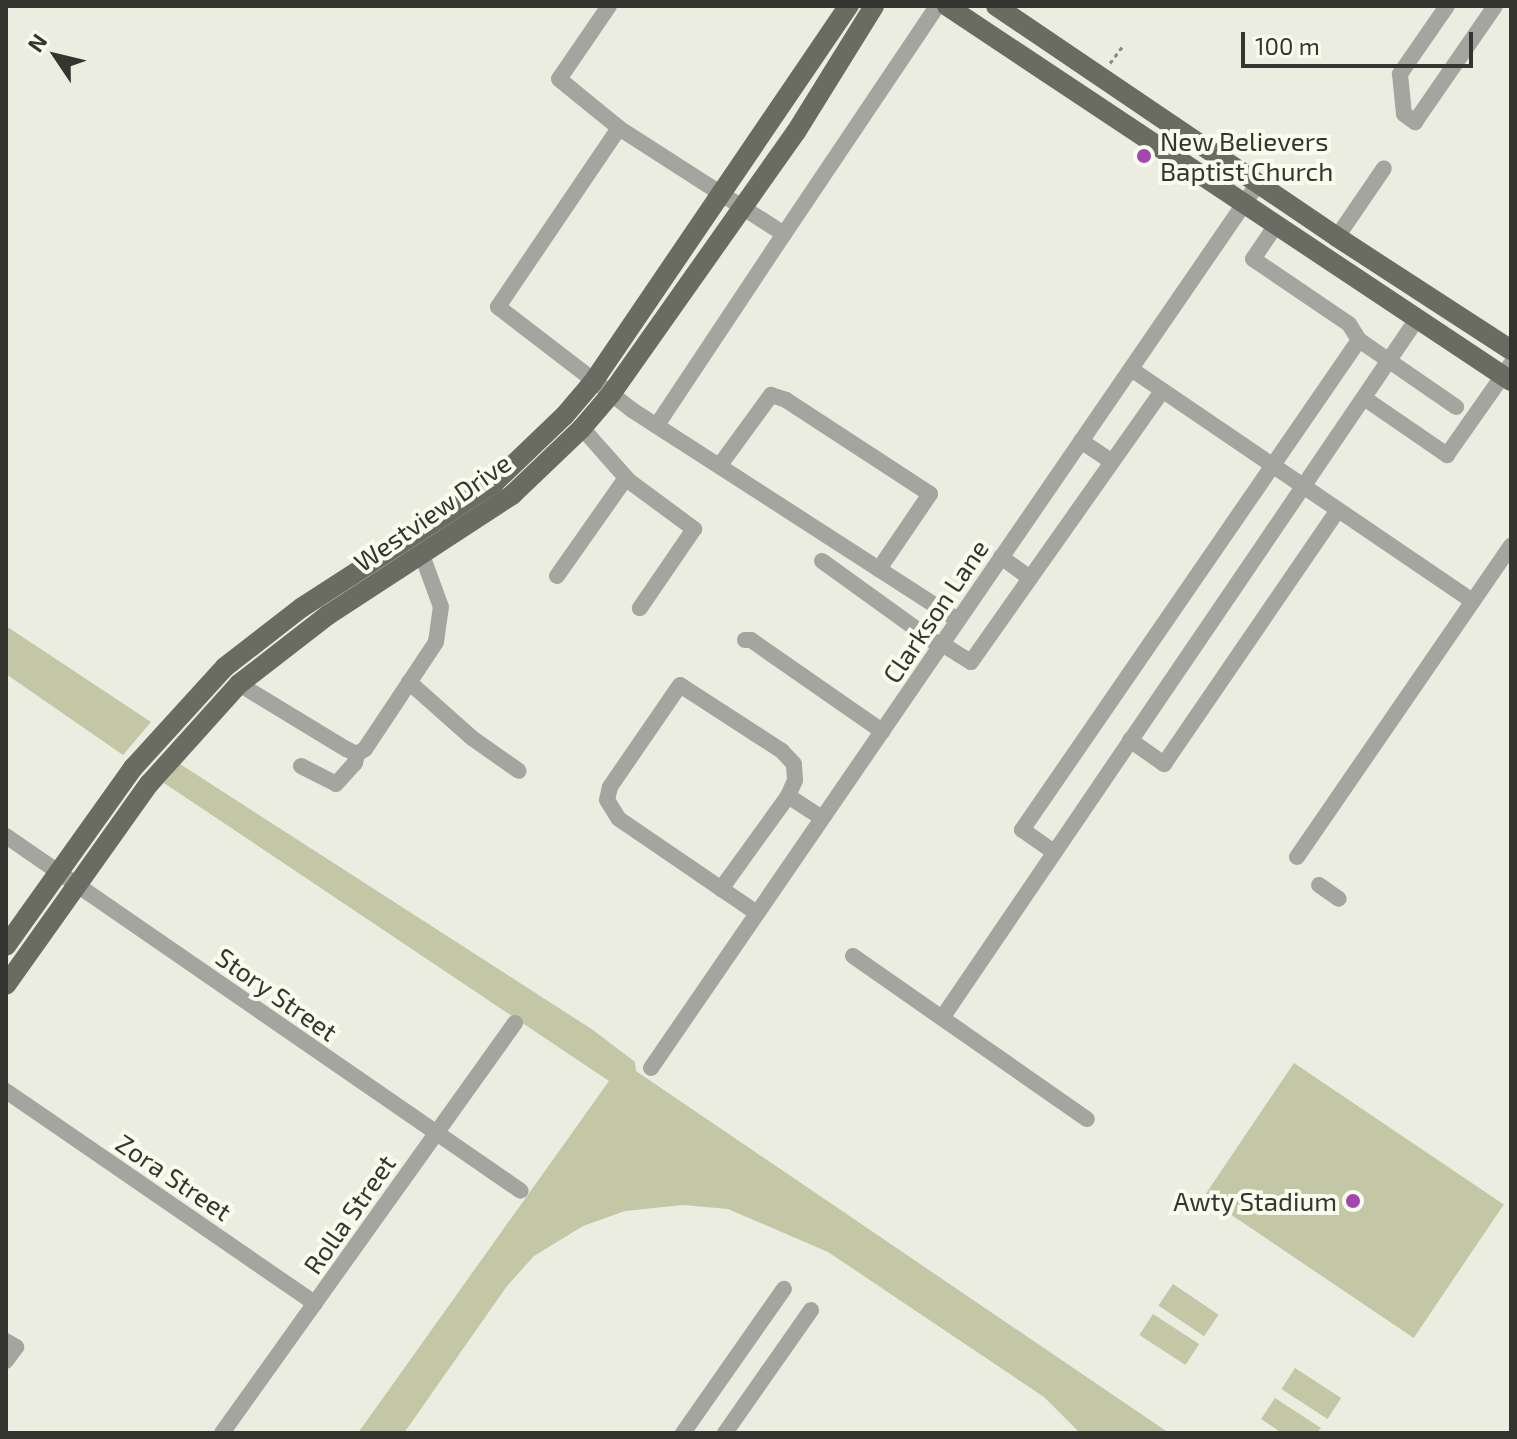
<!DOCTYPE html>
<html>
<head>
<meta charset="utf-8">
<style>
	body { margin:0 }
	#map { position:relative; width:1517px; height:1439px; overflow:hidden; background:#ebede0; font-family:"Exo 2",sans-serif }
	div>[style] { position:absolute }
	.green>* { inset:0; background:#c3c7a6; transform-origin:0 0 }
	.path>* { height:3px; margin-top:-1.5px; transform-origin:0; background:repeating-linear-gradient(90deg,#8a8b82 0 4px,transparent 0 8px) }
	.minor>* { height:16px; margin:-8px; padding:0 8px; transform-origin:8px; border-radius:8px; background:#a5a5a0 }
	.major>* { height:20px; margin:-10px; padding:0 10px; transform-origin:10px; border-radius:10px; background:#6a6b61 }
	.dots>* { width:22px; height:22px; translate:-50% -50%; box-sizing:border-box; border:4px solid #f9fbed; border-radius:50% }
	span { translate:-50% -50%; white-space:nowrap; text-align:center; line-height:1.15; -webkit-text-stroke:8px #f9fbed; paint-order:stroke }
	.poi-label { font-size:26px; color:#34352f }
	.left { translate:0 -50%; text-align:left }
	.right { translate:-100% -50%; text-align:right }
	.street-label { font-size:26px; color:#34352f }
	.frame { position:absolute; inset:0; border:8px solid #34352f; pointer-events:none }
	.north { position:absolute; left:16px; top:16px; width:80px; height:80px; -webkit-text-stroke:6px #f9fbed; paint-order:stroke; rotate:305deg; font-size:22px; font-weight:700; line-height:32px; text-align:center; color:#34352f }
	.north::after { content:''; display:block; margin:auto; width:28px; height:36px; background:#34352f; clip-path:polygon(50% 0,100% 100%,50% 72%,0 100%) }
	.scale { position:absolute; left:1241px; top:32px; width:232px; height:36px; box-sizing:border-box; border:4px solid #34352f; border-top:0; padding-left:10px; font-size:24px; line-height:28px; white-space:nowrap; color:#34352f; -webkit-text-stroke:6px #f9fbed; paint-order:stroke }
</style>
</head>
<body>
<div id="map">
	<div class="green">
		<i style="clip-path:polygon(6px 626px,151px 722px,123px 755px,6px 674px)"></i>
		<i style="clip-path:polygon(180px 764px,593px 1030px,635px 1062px,636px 1071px,1169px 1433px,1080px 1433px,1044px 1397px,828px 1252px,728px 1209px,683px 1205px,625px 1211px,583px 1226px,534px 1256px,507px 1286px,404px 1433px,358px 1433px,609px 1081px,164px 783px)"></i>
		<i style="left:1294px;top:1063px;width:253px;height:161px;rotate:34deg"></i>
		<i style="left:1173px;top:1284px;width:55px;height:26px;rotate:34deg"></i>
		<i style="left:1153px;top:1314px;width:55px;height:25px;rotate:33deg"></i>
		<i style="left:1295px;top:1368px;width:55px;height:25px;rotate:33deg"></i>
		<i style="clip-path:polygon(1275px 1398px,1321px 1428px,1317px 1433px,1282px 1433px,1261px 1419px)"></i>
	</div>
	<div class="path">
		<i style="left:1110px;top:63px;width:20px;rotate:-53deg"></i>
	</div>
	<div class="minor">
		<i style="left:609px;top:6px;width:88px;rotate:124.4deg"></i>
		<i style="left:559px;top:79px;width:77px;rotate:39.2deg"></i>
		<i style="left:1447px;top:6px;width:83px;rotate:124.7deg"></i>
		<i style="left:1400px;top:74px;width:40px;rotate:84.3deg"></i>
		<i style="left:1404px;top:114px;width:14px;rotate:36deg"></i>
		<i style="left:1415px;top:122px;width:141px;rotate:-55.4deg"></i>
		<i style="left:1276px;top:225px;width:41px;rotate:124.1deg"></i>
		<i style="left:1253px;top:259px;width:116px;rotate:34.1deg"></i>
		<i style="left:1349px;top:324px;width:19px;rotate:58deg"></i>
		<i style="left:1359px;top:340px;width:118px;rotate:34.6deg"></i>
		<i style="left:784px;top:234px;width:275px;rotate:-56.1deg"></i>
		<i style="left:1337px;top:237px;width:83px;rotate:-55.7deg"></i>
		<i style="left:1131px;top:369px;width:413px;rotate:34.2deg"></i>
		<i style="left:1364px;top:398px;width:101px;rotate:34.5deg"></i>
		<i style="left:1447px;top:455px;width:111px;rotate:-54.9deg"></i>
		<i style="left:657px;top:425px;width:229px;rotate:-56.4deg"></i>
		<i style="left:784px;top:234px;width:196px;rotate:-147.3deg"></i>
		<i style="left:619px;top:128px;width:216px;rotate:124.1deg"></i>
		<i style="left:498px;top:307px;width:169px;rotate:37.5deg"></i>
		<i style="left:632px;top:410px;width:388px;rotate:32.8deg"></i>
		<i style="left:582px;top:428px;width:71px;rotate:48.4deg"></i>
		<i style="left:629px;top:481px;width:81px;rotate:36.4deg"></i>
		<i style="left:694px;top:529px;width:96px;rotate:124.4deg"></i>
		<i style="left:1081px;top:441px;width:37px;rotate:34deg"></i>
		<i style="left:720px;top:465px;width:87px;rotate:-53.9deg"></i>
		<i style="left:771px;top:395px;width:16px;rotate:18deg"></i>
		<i style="left:786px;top:400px;width:172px;rotate:33.1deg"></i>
		<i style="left:930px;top:494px;width:91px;rotate:124.2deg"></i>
		<i style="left:1001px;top:557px;width:36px;rotate:36deg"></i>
		<i style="left:822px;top:561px;width:145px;rotate:35.8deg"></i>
		<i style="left:557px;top:576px;width:120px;rotate:-54.9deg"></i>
		<i style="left:745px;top:640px;width:6px"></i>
		<i style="left:751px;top:640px;width:160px;rotate:34.8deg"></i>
		<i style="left:942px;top:644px;width:34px;rotate:32deg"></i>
		<i style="left:971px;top:662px;width:332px;rotate:-54.8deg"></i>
		<i style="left:409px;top:682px;width:84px;rotate:41.6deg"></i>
		<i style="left:472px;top:738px;width:57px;rotate:35.1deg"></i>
		<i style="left:239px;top:684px;width:125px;rotate:31.3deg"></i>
		<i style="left:346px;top:749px;width:12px;rotate:24deg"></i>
		<i style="left:357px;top:754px;width:9px;rotate:-32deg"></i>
		<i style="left:365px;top:749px;width:128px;rotate:-56.4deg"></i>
		<i style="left:436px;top:642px;width:35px;rotate:-82deg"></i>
		<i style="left:441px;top:607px;width:55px;rotate:-110.1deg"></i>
		<i style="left:1130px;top:740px;width:42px;rotate:35.2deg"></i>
		<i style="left:1164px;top:764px;width:306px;rotate:-55.6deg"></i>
		<i style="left:301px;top:766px;width:39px;rotate:27deg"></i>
		<i style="left:336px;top:784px;width:28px;rotate:-48deg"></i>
		<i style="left:355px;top:763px;width:9px;rotate:-77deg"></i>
		<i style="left:788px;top:796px;width:40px;rotate:32.9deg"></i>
		<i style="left:6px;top:836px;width:625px;rotate:34.58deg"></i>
		<i style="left:1054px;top:852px;width:39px;rotate:-145deg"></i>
		<i style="left:1022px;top:830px;width:595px;rotate:-55.48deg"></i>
		<i style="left:1297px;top:857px;width:378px;rotate:-55.5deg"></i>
		<i style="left:1319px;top:885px;width:24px;rotate:35deg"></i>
		<i style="left:721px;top:889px;width:115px;rotate:-54.2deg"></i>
		<i style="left:788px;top:796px;width:17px;rotate:-66deg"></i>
		<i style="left:795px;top:780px;width:16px;rotate:-94deg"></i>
		<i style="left:794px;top:764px;width:18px;rotate:-133deg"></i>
		<i style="left:782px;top:751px;width:121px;rotate:-147.1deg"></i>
		<i style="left:680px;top:685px;width:124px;rotate:124.5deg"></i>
		<i style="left:610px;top:787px;width:13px;rotate:103deg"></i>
		<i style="left:607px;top:800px;width:22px;rotate:58deg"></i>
		<i style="left:619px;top:819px;width:167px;rotate:34.3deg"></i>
		<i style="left:853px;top:956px;width:285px;rotate:34.9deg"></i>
		<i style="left:942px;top:1018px;width:845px;rotate:-55.8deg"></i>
		<i style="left:651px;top:1068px;width:1075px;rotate:-55.54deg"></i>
		<i style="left:6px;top:1091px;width:375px;rotate:34.5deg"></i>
		<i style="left:6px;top:1341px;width:12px;rotate:31deg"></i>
		<i style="left:16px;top:1347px;width:17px;rotate:126deg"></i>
		<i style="left:222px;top:1433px;width:504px;rotate:-54.45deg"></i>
		<i style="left:683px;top:1433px;width:176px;rotate:-55deg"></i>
		<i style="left:725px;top:1433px;width:150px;rotate:-55deg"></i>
	</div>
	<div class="major">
		<i style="left:947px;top:6px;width:677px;rotate:33.62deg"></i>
		<i style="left:996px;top:6px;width:412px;rotate:34.1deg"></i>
		<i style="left:1337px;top:237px;width:207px;rotate:33deg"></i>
		<i style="left:6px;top:946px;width:219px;rotate:-54.5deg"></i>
		<i style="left:133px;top:768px;width:137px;rotate:-47.7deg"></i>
		<i style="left:225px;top:667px;width:96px;rotate:-37.8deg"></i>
		<i style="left:301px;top:608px;width:230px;rotate:-32.9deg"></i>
		<i style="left:494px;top:483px;width:98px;rotate:-43.8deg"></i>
		<i style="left:565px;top:415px;width:43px;rotate:-49.7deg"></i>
		<i style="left:593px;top:382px;width:455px;rotate:-55.8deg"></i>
		<i style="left:6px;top:985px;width:247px;rotate:-54.6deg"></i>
		<i style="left:149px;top:784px;width:135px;rotate:-48deg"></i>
		<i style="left:239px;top:684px;width:113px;rotate:-37.8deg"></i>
		<i style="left:328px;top:615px;width:220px;rotate:-33.1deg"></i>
		<i style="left:512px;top:495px;width:97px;rotate:-43.7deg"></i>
		<i style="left:582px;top:428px;width:45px;rotate:-49.5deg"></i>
		<i style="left:611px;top:394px;width:321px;rotate:-54.8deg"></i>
		<i style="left:796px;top:132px;width:148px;rotate:-58.2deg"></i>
	</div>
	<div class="dots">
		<i style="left:1144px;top:156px;background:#a446af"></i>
		<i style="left:1353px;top:1201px;background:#a446af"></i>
	</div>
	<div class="poi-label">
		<span class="left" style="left:1160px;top:156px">New Believers<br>Baptist Church</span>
		<span class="right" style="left:1337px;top:1201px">Awty Stadium</span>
	</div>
	<div class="street-label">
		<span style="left:432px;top:512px;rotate:-35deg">Westview Drive</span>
		<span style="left:935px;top:611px;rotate:-56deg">Clarkson Lane</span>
		<span style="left:277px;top:994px;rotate:35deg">Story Street</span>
		<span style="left:174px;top:1177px;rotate:34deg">Zora Street</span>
		<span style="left:349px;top:1214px;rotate:-55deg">Rolla Street</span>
	</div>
	<div class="frame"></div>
	<div class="north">N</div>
	<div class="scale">100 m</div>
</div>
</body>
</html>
